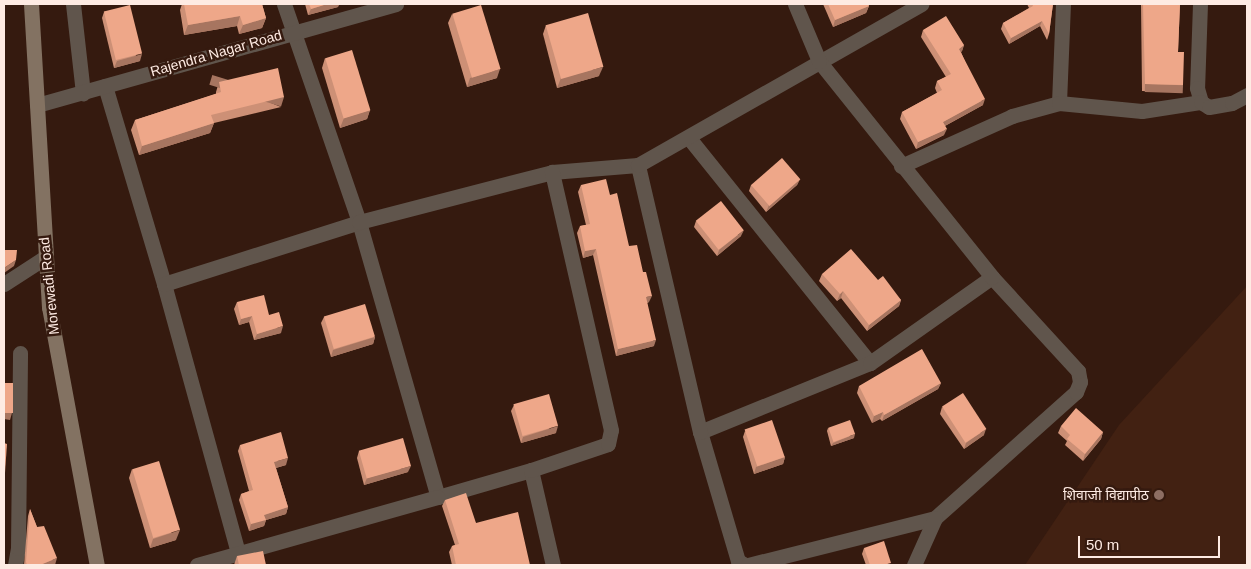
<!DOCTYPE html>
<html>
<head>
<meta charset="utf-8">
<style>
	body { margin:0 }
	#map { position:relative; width:1251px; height:569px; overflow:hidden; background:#351a0f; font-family:Helvetica,"Noto Sans Devanagari",sans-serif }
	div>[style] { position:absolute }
	.built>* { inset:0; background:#422112 }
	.minor>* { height:15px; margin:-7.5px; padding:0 7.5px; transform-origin:7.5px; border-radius:7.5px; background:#60554c }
	.tertiary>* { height:15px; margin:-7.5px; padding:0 7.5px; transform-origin:7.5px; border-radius:7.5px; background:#60554c }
	.secondary>* { height:15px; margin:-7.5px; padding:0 7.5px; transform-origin:7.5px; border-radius:7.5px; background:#837262 }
	.wall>* { inset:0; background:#cd9076 }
	.shaded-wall>* { inset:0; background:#a77560; transform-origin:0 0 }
	.building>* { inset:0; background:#eea789; transform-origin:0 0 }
	.dots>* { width:14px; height:14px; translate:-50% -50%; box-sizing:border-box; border:2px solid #351a0f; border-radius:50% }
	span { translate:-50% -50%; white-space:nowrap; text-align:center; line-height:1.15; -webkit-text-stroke:5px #351a0f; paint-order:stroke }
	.street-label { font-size:14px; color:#feebe3 }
	.poi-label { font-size:14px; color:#feebe3 }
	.right { translate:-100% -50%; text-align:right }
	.frame { position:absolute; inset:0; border:5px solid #feebe3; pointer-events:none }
	.scale { position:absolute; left:1078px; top:536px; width:142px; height:22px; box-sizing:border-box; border:2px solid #feebe3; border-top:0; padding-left:6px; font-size:15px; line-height:18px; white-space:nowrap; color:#feebe3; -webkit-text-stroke:4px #351a0f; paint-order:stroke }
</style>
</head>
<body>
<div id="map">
	<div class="built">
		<i style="clip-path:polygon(1247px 286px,1247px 565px,1025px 565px,1119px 425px)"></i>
	</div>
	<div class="minor">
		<i style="left:73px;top:4px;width:90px;rotate:83.6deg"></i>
		<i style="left:284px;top:4px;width:231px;rotate:71deg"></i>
		<i style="left:359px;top:222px;width:286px;rotate:74deg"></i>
		<i style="left:438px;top:497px;width:97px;rotate:-16.2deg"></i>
		<i style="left:531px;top:470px;width:98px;rotate:77deg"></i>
		<i style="left:1200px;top:4px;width:84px;rotate:92deg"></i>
		<i style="left:1197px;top:88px;width:15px;rotate:74deg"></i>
		<i style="left:105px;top:86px;width:207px;rotate:73.4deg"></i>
		<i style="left:164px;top:284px;width:279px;rotate:74.6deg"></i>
		<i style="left:1059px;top:103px;width:99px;rotate:-87.7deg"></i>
		<i style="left:689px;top:138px;width:289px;rotate:51.2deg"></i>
		<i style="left:901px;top:166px;width:122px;rotate:-24.2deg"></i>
		<i style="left:1012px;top:116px;width:49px;rotate:-15.5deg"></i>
		<i style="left:1059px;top:103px;width:83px;rotate:5.5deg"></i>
		<i style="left:1142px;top:111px;width:60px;rotate:-8.7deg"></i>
		<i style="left:1201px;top:102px;width:9px;rotate:32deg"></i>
		<i style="left:1209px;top:107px;width:23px;rotate:-10deg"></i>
		<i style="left:1232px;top:103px;width:17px;rotate:-28deg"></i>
		<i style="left:4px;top:284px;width:48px;rotate:-33deg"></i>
		<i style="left:164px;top:284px;width:205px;rotate:-17.6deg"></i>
		<i style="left:359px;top:222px;width:199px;rotate:-14.5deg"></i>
		<i style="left:552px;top:172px;width:86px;rotate:-4.7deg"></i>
		<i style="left:700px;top:432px;width:183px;rotate:-22.1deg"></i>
		<i style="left:870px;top:363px;width:149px;rotate:-35.2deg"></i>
		<i style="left:531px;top:470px;width:81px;rotate:-18.7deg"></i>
		<i style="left:608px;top:444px;width:14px;rotate:-78deg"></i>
		<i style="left:611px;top:430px;width:265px;rotate:-102.9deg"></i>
		<i style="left:15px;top:565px;width:17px;rotate:-80deg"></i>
		<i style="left:18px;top:548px;width:195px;rotate:-89.4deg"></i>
		<i style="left:197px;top:565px;width:250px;rotate:-15.8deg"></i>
		<i style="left:745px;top:565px;width:8px;rotate:-150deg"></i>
		<i style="left:738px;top:561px;width:134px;rotate:-106.4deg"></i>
		<i style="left:700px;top:432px;width:274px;rotate:-103.1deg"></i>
		<i style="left:638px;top:165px;width:326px;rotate:-29.6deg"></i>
		<i style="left:748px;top:565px;width:193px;rotate:-14.1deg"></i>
		<i style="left:935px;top:518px;width:189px;rotate:-41.8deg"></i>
		<i style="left:1076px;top:392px;width:11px;rotate:-68deg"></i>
		<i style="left:1080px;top:382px;width:11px;rotate:-100deg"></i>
		<i style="left:1078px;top:371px;width:127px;rotate:-132.5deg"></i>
		<i style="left:992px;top:277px;width:277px;rotate:-128.7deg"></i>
		<i style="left:819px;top:61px;width:62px;rotate:-112.8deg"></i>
		<i style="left:914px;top:565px;width:51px;rotate:-65.9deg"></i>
	</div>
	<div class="tertiary">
		<i style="left:37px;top:105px;width:373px;rotate:-15.7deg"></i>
	</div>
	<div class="secondary">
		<i style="left:31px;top:4px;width:304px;rotate:86.6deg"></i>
		<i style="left:49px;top:307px;width:262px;rotate:79.5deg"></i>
	</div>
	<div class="wall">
		<i style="clip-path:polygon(182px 4px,262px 4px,266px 18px,262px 28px,239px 34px,237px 26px,184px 35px,180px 10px)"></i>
		<i style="clip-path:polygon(305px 4px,339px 4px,338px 7px,308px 15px)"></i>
		<i style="clip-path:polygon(823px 4px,868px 4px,869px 6px,866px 13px,833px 27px)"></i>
		<i style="clip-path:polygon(1027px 4px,1053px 4px,1049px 34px,1047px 40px,1040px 26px,1009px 44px,1001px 29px,1003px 23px,1029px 8px)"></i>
		<i style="clip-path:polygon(1141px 4px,1180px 4px,1178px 52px,1183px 85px,1181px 92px,1142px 91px)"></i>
		<i style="clip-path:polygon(104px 12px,140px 61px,114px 68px,102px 18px)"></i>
		<i style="clip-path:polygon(452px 14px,497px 78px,467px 87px,448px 23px)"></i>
		<i style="clip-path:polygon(546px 25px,599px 76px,557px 88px,543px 34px)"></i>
		<i style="clip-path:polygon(923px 30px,964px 45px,962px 51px,961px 52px,983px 105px,945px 126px,944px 135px,916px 149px,900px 119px,902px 112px,937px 93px,935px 88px,937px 81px,946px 77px,921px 37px)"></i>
		<i style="clip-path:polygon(325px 58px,370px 110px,367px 119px,340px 128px,322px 68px)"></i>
		<i style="clip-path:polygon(219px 82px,281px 107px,214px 123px,210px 133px,139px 155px,131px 130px,135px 120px,216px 94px,216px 92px)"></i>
		<i style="clip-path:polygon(800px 179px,797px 185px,766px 212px,749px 191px,751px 185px)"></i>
		<i style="clip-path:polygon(581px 185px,610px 195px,649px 302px,647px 303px,654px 346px,616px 356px,593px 255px,583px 258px,577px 233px,580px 226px,586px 225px,578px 192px)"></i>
		<i style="clip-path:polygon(696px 221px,741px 236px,717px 256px,694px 227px)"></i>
		<i style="clip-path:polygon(822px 274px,878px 280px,901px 300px,899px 306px,867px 331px,841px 298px,837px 301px,819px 281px)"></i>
		<i style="clip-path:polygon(237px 302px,269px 315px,281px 333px,254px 340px,249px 322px,239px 325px,234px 309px)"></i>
		<i style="clip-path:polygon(324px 317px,375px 337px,373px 344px,331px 357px,321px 323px)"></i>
		<i style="clip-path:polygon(941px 383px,938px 389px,882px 421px,880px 419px,872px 423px,857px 393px,859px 386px)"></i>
		<i style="clip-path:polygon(514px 405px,556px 433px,521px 443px,511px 411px)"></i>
		<i style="clip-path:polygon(942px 407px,984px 435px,964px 449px,940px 414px)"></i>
		<i style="clip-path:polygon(1061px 426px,1103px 432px,1101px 439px,1083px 461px,1065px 445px,1067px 441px,1058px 433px)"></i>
		<i style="clip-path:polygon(828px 428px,854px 438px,831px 446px,827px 431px)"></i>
		<i style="clip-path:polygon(745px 431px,785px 457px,783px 464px,754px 474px,743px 437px)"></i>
		<i style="clip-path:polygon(240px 445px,286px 465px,276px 468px,288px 507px,286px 514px,266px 520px,264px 526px,249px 531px,239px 500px,241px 494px,249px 491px,238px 451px)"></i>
		<i style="clip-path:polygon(359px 451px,408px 472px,364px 485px,357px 458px)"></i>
		<i style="clip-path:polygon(132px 469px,176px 540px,150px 548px,129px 478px)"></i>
		<i style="clip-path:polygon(445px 500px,476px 523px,530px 565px,452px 565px,449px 552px,452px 546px,455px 545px,442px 506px)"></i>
		<i style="clip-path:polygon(30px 509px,37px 527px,55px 565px,24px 565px,28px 516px)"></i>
		<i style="clip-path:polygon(864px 548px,890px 565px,866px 565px,862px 554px)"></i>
		<i style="clip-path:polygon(237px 556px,266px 565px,234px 565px)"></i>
	</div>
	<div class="shaded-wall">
		<i style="clip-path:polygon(327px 4px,339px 4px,338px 7px,308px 15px,311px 9px)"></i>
		<i style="clip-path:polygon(869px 6px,866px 13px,833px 27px,835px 20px)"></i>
		<i style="clip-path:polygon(240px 16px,237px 26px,184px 35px,188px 25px)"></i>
		<i style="clip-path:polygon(266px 18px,262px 28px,239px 34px,243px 25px)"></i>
		<i style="clip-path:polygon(1042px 21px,1040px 26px,1009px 44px,1011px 38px)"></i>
		<i style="clip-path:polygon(964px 45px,962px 51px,956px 55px,959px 49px)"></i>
		<i style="clip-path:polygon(142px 54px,140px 61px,114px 68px,117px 61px)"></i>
		<i style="clip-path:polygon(603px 67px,599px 76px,557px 88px,561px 78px)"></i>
		<i style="clip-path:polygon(500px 69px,497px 78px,467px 87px,470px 78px)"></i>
		<i style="left:1145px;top:84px;width:38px;height:8px;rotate:2deg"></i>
		<i style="left:284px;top:97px;width:10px;height:75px;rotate:107deg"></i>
		<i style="clip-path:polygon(985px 99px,983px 105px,941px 128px,943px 122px)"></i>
		<i style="clip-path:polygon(370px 110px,367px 119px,340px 128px,344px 118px)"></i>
		<i style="clip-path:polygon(214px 123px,210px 133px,139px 155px,142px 146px)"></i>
		<i style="clip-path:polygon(947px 129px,944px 135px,916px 149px,918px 142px)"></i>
		<i style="clip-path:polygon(800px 179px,797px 185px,766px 212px,769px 205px)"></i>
		<i style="clip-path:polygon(744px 230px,741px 236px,717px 256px,719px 250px)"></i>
		<i style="clip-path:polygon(596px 249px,593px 255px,583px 258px,585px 251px)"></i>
		<i style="clip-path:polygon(16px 260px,14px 266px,4px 273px,4px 268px)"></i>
		<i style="clip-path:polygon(843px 291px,841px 298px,837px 301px,840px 294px)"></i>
		<i style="clip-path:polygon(652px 296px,649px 302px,644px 304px,646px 297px)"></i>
		<i style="clip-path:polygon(901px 300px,899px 306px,867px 331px,869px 325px)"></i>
		<i style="clip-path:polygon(252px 316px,249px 322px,239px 325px,241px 319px)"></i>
		<i style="clip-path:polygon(283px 326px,281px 333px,254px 340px,257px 334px)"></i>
		<i style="clip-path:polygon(375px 337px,373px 344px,331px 357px,333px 350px)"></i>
		<i style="clip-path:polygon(656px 340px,654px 346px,616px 356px,618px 349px)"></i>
		<i style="clip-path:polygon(941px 383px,938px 389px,882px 421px,884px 415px)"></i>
		<i style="clip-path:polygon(883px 412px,880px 419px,872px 423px,874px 416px)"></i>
		<i style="clip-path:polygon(4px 413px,12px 413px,10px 420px,4px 419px)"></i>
		<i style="clip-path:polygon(558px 426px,556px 433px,521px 443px,523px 437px)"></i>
		<i style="clip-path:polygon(986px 429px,984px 435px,964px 449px,966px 443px)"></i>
		<i style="clip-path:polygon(1103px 432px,1101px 439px,1083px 461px,1085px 454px)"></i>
		<i style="clip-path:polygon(855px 434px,854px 438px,831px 446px,833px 443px)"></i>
		<i style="clip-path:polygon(785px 457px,783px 464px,754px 474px,756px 467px)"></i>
		<i style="clip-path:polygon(288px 458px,286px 465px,272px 469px,274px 462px)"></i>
		<i style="clip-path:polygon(411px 466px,408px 472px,364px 485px,367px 478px)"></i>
		<i style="clip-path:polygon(288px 507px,286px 514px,266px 520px,264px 526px,249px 531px,251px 524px,264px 515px)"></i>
		<i style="clip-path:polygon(180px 530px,176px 540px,150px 548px,153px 539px)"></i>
		<i style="clip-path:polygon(57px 558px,55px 565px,40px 565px)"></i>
	</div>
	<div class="building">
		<i style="clip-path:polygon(184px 4px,262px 4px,266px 18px,243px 25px,240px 16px,188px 25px)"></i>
		<i style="clip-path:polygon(309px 4px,327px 4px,311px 9px)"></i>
		<i style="clip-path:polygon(828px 4px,868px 4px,869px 6px,835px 20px)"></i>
		<i style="clip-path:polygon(1032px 4px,1053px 4px,1049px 34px,1042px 21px,1011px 38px,1003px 23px,1033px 6px)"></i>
		<i style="clip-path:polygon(1143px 4px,1180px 4px,1178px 52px,1184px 52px,1183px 85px,1145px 84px)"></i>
		<i style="left:130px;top:5px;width:50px;height:27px;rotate:76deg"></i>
		<i style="left:481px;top:5px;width:67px;height:30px;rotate:73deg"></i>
		<i style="left:588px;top:13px;width:56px;height:44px;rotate:74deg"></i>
		<i style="clip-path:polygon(946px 16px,964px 45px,959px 49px,985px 99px,943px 122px,947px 129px,918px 142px,902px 112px,942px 90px,937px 81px,951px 74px,923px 30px)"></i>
		<i style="left:352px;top:50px;width:63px;height:28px;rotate:73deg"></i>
		<i style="clip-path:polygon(278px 68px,284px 97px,211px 115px,214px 123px,142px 146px,135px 120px,221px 92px,219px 82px)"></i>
		<i style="left:782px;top:158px;width:28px;height:41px;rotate:49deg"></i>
		<i style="clip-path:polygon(606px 179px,610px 195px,617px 193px,629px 246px,637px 245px,643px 272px,646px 272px,652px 296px,646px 297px,656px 340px,618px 349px,596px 249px,585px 251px,580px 226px,590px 224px,581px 185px)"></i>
		<i style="left:721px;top:201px;width:37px;height:32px;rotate:52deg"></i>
		<i style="clip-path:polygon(851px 249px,878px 280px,883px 276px,901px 300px,869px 325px,843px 291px,840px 294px,822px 274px)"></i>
		<i style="clip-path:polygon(4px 250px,17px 250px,16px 260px,4px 268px)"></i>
		<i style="clip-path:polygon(264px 295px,269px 315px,279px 312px,283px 326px,257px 334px,252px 316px,241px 319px,237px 302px)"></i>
		<i style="left:365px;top:304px;width:34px;height:43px;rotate:73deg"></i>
		<i style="clip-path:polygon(922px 349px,941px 383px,884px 415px,883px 412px,874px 416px,859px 386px)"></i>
		<i style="left:4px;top:383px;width:9px;height:30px"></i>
		<i style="left:963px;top:393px;width:43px;height:25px;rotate:57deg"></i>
		<i style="left:549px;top:394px;width:33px;height:37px;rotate:74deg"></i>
		<i style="clip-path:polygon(1076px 408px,1103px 432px,1085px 454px,1067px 439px,1070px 435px,1061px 426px)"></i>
		<i style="left:772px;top:420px;width:39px;height:29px;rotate:71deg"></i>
		<i style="left:850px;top:420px;width:15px;height:23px;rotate:70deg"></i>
		<i style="clip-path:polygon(281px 432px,288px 458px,274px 462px,288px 507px,264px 515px,266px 520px,251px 524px,241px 494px,253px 490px,240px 445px)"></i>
		<i style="left:403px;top:438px;width:29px;height:46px;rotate:74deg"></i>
		<i style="clip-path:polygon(4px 443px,7px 444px,4px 487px)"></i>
		<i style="left:159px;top:461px;width:72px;height:28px;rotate:73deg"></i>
		<i style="clip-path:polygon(466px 493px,476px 523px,518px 512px,530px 565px,456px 565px,452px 546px,459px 544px,445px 500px)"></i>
		<i style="clip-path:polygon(30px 509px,37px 527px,44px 526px,57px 558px,40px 565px,27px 565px,26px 562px)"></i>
		<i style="clip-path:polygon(884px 541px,891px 563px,883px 565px,870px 565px,864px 548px)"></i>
		<i style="clip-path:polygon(263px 551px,266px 565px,239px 565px,237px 556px)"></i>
	</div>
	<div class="dots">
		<i style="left:1159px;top:495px;background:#8d6e63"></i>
	</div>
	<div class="street-label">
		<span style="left:216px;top:53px;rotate:-16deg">Rajendra Nagar Road</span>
		<span style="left:49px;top:286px;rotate:-96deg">Morewadi Road</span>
	</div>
	<div class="poi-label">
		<span class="right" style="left:1149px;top:495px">शिवाजी विद्यापीठ</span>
	</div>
	<div class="frame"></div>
	<div class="scale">50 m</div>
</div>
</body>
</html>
